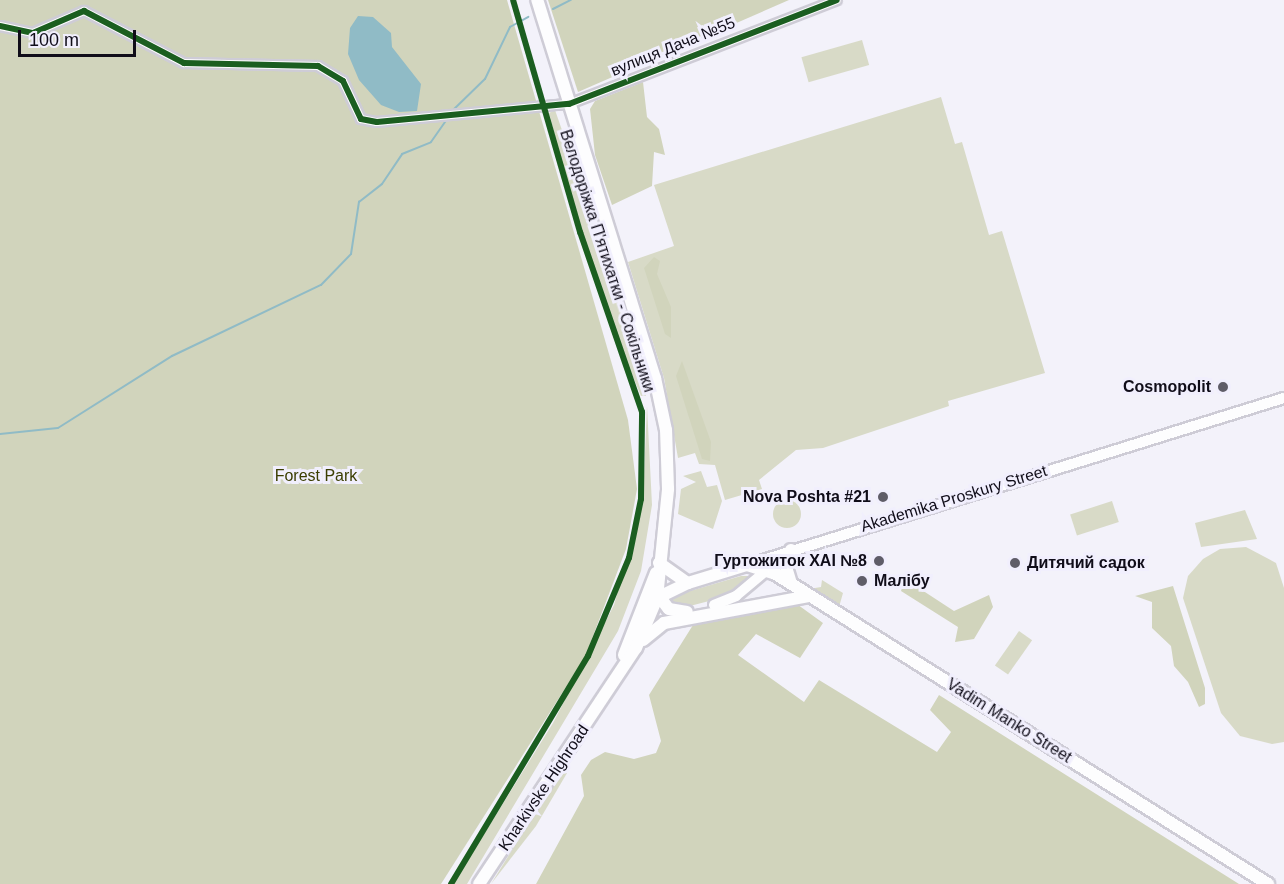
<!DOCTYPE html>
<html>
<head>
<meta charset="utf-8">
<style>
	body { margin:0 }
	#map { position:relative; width:1284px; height:884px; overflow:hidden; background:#f3f2fa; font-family:Arial,sans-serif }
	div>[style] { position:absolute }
	.green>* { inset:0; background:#d8dac7; transform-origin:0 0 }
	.round { border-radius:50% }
	.forest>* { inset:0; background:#d1d4bc }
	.water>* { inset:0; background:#90bbc6 }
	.stream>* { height:2px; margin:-1px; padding:0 1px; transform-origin:1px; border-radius:1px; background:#90bbc6 }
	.roads { filter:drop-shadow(2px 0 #ceccd6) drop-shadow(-2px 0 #ceccd6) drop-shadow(0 2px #ceccd6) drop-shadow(0 -2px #ceccd6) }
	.street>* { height:8px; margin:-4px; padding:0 4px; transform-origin:4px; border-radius:4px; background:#fdfdfe }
	.secondary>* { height:10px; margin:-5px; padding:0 5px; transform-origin:5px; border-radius:5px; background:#fdfdfe }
	.primary>* { height:12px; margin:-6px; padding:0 6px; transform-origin:6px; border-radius:6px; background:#fdfdfe }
	.cycleway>* { height:6px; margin:-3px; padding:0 3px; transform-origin:3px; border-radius:3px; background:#1b5e20 }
	.dots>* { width:16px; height:16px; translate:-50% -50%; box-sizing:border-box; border:3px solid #f1effd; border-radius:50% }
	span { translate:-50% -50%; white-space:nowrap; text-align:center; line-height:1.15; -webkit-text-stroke:6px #f1effd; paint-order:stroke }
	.street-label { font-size:16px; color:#100d19 }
	.poi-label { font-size:16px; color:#100d19; font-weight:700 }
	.right { translate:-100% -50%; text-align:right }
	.left { translate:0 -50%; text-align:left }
	.park-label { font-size:16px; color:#3b3e02 }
	.scale { position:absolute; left:18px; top:30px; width:118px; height:27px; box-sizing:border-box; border:3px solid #100d19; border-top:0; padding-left:8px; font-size:18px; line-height:21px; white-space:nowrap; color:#100d19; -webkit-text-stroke:4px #f1effd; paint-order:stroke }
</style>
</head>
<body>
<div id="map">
	<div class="green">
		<i style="left:862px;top:40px;width:26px;height:63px;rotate:74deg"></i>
		<i style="clip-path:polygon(941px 97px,955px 144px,962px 142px,989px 235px,1002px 231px,1045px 373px,948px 401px,949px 406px,823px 448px,796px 450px,759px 480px,762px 489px,725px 500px,715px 465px,699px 464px,695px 453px,678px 458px,664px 378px,628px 262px,674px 246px,654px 185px)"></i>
		<i style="clip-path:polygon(555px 110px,588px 205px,646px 396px,641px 396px,621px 348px,571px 198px,549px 113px)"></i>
		<i style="clip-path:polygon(647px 406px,652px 505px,641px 571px,618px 631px,467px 884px,453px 884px,553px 723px,614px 605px,643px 500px)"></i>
		<i style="clip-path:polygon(701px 471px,707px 487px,717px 485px,722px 501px,713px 529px,678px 514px,681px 489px,696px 482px,683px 476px)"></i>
		<i class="round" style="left:773px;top:500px;width:28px;height:28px"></i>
		<i style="left:1112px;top:501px;width:22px;height:44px;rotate:72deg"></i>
		<i style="clip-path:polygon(1245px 510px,1257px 539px,1201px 547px,1195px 523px)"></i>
		<i style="clip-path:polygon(1246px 547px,1276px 563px,1284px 588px,1284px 742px,1272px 744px,1240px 736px,1221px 713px,1183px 598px,1188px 576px,1203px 559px,1220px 549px)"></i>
		<i style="clip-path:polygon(741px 576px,755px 576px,717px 599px,682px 608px,667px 604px,680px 594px)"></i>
		<i style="clip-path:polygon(822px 580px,843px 593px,839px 607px,809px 589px,821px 587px)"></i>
		<i style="left:1019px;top:631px;width:16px;height:42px;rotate:35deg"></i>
		<i style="clip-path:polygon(561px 771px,567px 773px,536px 826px,491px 884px)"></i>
	</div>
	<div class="forest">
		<i style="clip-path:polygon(0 0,507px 0,628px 420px,637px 489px,626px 549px,585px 657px,441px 884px,0 884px)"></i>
		<i style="clip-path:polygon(548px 0,789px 0,578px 92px)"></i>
		<i style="clip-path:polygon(643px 82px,647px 117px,659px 129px,665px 155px,654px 152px,652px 186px,612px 205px,595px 155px,590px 109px,595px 101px)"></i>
		<i style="clip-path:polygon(654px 257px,660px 261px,657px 274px,671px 307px,671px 338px,665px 334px,644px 268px)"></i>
		<i style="clip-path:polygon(682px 361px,711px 442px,710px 461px,702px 459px,676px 376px)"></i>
		<i style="clip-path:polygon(905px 579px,954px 611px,989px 595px,993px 607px,974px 639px,955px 642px,958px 627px,901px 591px)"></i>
		<i style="clip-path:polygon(1173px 586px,1205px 688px,1205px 704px,1199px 707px,1188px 682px,1174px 666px,1171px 646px,1152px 628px,1152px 602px,1135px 596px)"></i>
		<i style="clip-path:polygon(794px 602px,823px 623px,800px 658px,756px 634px,738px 655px,804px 702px,819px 680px,937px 752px,951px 732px,930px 710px,939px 695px,1239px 884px,536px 884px,584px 796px,581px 775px,591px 760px,605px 752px,634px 759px,656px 753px,661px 741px,649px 695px,693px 625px)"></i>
	</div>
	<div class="water">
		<i style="clip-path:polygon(358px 16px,373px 17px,391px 33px,392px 47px,421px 84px,417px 111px,399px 112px,381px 105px,359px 80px,348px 54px,350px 28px)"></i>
	</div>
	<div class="stream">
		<i style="left:553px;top:9px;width:20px;rotate:-27deg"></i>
		<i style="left:450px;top:113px;width:49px;rotate:-44.2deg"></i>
		<i style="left:485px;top:79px;width:58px;rotate:-64.3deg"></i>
		<i style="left:510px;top:27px;width:21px;rotate:-29deg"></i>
		<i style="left:0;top:434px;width:58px;rotate:-5.9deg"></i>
		<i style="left:58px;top:428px;width:135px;rotate:-32.3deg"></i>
		<i style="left:172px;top:356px;width:165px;rotate:-25.5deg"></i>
		<i style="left:321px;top:285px;width:43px;rotate:-45.9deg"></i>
		<i style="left:351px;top:254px;width:53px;rotate:-81.3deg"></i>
		<i style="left:359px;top:202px;width:29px;rotate:-38deg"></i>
		<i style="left:382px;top:184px;width:36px;rotate:-56deg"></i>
		<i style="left:402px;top:154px;width:31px;rotate:-22deg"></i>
		<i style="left:431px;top:142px;width:29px;rotate:-55deg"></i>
	</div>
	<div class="roads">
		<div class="street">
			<i style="left:0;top:26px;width:34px;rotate:12deg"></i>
			<i style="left:33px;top:33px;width:56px;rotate:-23.3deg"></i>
			<i style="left:84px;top:11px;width:113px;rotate:27.5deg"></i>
			<i style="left:184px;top:63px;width:134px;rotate:1.3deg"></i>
			<i style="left:318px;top:66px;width:29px;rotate:31deg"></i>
			<i style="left:343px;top:81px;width:42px;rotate:64.7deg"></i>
			<i style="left:361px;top:119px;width:16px;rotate:11deg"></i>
			<i style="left:377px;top:122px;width:193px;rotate:-5.4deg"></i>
			<i style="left:569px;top:104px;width:287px;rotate:-21.2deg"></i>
		</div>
		<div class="secondary">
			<i style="left:747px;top:565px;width:562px;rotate:-17.28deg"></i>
			<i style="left:714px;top:605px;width:24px;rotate:-22deg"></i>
			<i style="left:736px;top:596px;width:65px;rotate:-40deg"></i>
		</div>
		<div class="primary">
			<i style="left:791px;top:550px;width:18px;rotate:106deg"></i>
			<i style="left:786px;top:567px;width:17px;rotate:73deg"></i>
			<i style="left:659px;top:563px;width:35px;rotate:35deg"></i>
			<i style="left:656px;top:592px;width:21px;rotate:53deg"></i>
			<i style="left:669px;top:609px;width:18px;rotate:9deg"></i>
			<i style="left:638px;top:623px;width:31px;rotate:-53deg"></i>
			<i style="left:657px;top:598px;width:34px;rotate:-26deg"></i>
			<i style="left:688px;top:583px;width:62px;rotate:-17deg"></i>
			<i style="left:747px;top:565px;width:28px;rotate:17deg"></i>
			<i style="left:774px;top:573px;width:584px;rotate:32.19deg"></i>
			<i style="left:643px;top:640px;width:27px;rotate:-39deg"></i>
			<i style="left:664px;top:623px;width:147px;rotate:-10.5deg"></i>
			<i style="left:624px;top:655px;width:88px;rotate:-68.7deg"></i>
			<i style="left:479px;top:884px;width:283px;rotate:-56.4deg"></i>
			<i style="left:636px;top:648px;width:54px;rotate:-67.2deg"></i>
			<i style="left:657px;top:598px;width:110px;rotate:-84.2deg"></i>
			<i style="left:668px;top:489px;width:59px;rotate:-91.9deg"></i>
			<i style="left:666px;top:430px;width:53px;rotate:-101.9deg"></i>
			<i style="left:655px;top:378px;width:396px;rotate:-107.3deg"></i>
		</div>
	</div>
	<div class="cycleway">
		<i style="left:0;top:26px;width:34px;rotate:12deg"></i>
		<i style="left:33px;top:33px;width:56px;rotate:-23.3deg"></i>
		<i style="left:84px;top:11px;width:113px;rotate:27.5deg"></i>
		<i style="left:184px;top:63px;width:134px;rotate:1.3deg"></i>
		<i style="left:318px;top:66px;width:29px;rotate:31deg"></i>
		<i style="left:343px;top:81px;width:42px;rotate:64.7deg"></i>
		<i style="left:361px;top:119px;width:16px;rotate:11deg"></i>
		<i style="left:377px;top:122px;width:193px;rotate:-5.4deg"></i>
		<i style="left:569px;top:104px;width:287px;rotate:-21.2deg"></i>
		<i style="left:451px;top:884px;width:266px;rotate:-59deg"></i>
		<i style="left:588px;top:656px;width:106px;rotate:-67.3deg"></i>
		<i style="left:629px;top:558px;width:60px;rotate:-78.5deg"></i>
		<i style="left:641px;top:499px;width:87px;rotate:-89.3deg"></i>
		<i style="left:642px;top:412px;width:190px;rotate:-109deg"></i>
		<i style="left:580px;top:232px;width:241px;rotate:-106.1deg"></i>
	</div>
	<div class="dots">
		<i style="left:1223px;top:387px;background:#5f5d68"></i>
		<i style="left:883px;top:497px;background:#5f5d68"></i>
		<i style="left:879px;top:561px;background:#5f5d68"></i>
		<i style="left:1015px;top:563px;background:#5f5d68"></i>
		<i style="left:862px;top:581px;background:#5f5d68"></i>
	</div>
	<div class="street-label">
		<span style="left:673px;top:47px;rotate:-22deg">вулиця Дача №55</span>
		<span style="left:607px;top:261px;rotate:72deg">Велодоріжка П'ятихатки - Сокільники</span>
		<span style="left:954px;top:499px;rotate:-17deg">Akademika Proskury Street</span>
		<span style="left:1009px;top:721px;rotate:32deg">Vadim Manko Street</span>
		<span style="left:544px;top:788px;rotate:-56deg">Kharkivske Highroad</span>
	</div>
	<div class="poi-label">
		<span class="right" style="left:1211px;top:387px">Cosmopolit</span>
		<span class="right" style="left:871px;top:497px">Nova Poshta #21</span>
		<span class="right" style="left:867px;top:561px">Гуртожиток ХАІ №8</span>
		<span class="left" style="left:1027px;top:563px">Дитячий садок</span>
		<span class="left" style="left:874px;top:581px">Малібу</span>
	</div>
	<div class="park-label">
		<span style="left:316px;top:476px">Forest Park</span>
	</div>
	<div class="scale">100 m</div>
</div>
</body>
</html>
